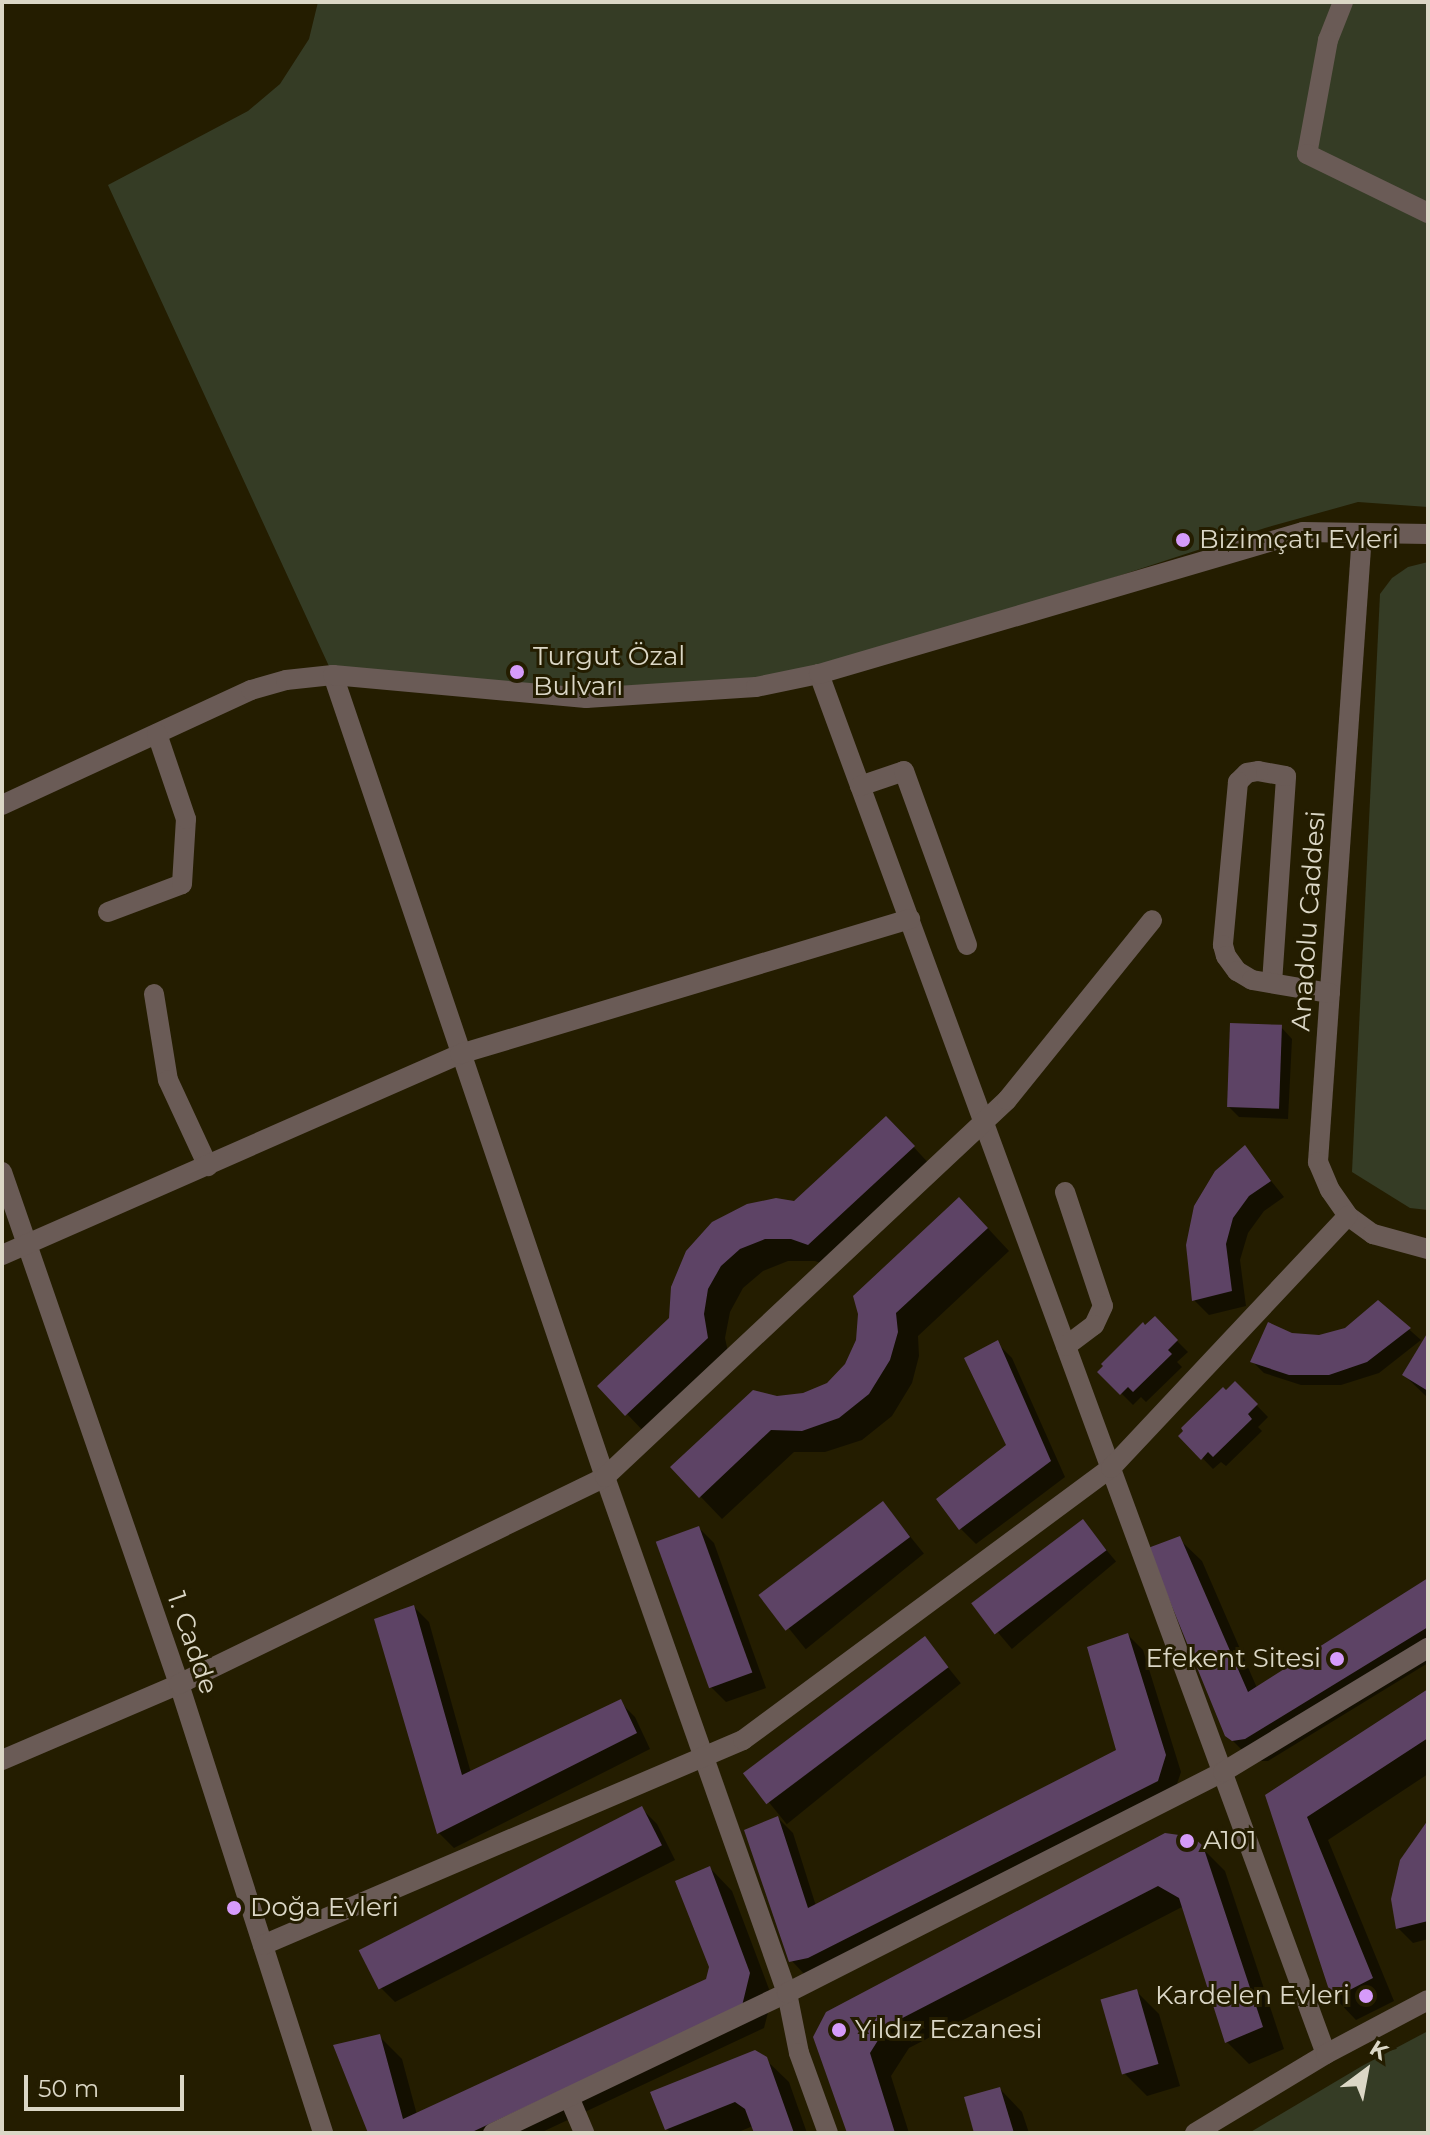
<!DOCTYPE html>
<html>
<head>
<meta charset="utf-8">
<style>
	body { margin:0 }
	#map { position:relative; width:1430px; height:2135px; overflow:hidden; background:#241d00; font-family:Montserrat,sans-serif }
	div>[style] { position:absolute }
	.green>* { inset:0; background:#353c25 }
	.shadow>* { inset:0; background:#0007; transform-origin:0 0 }
	.building>* { inset:0; background:#5d4365; transform-origin:0 0 }
	.minor>* { height:20px; margin:-10px; padding:0 10px; transform-origin:10px; border-radius:10px; background:#6a5b56 }
	.dots>* { width:22px; height:22px; translate:-50% -50%; box-sizing:border-box; border:4px solid #241d00; border-radius:50% }
	span { translate:-50% -50%; white-space:nowrap; text-align:center; line-height:1.15; -webkit-text-stroke:6px #241d00; paint-order:stroke }
	.poi-label { font-size:26px; color:#dbd7c6 }
	.left { translate:0 -50%; text-align:left }
	.right { translate:-100% -50%; text-align:right }
	.street-label { font-size:26px; color:#dbd7c6 }
	.frame { position:absolute; inset:0; border:4px solid #dbd7c6; pointer-events:none }
	.north { position:absolute; left:1326px; top:2031px; width:80px; height:80px; -webkit-text-stroke:6px #241d00; paint-order:stroke; rotate:32deg; font-size:22px; font-weight:700; line-height:32px; text-align:center; color:#dbd7c6 }
	.north::after { content:''; display:block; margin:auto; width:28px; height:36px; background:#dbd7c6; clip-path:polygon(50% 0,100% 100%,50% 72%,0 100%) }
	.scale { position:absolute; left:24px; top:2075px; width:160px; height:36px; box-sizing:border-box; border:4px solid #dbd7c6; border-top:0; padding-left:10px; font-size:24px; line-height:28px; white-space:nowrap; color:#dbd7c6; -webkit-text-stroke:6px #241d00; paint-order:stroke }
</style>
</head>
<body>
<div id="map">
	<div class="green">
		<i style="clip-path:polygon(318px 2px,1428px 2px,1428px 507px,1358px 502px,1265px 528px,819px 674px,659px 696px,333px 675px,108px 185px,248px 111px,280px 84px,309px 39px)"></i>
		<i style="clip-path:polygon(1428px 562px,1428px 1210px,1410px 1208px,1352px 1172px,1380px 594px,1392px 578px,1408px 567px)"></i>
		<i style="clip-path:polygon(1428px 2031px,1428px 2133px,1249px 2133px,1362px 2066px)"></i>
	</div>
	<div class="shadow">
		<i style="clip-path:polygon(1281px 1027px,1292px 1039px,1288px 1119px,1239px 1117px,1228px 1106px)"></i>
		<i style="clip-path:polygon(908px 1141px,935px 1170px,832px 1267px,815px 1261px,788px 1261px,763px 1271px,743px 1288px,730px 1312px,725px 1338px,730px 1361px,649px 1437px,627px 1414px,671px 1319px,673px 1288px,795px 1203px)"></i>
		<i style="clip-path:polygon(1245px 1148px,1284px 1197px,1264px 1211px,1248px 1233px,1240px 1260px,1246px 1306px,1209px 1315px,1194px 1300px)"></i>
		<i style="clip-path:polygon(982px 1222px,1009px 1251px,918px 1336px,919px 1356px,912px 1383px,892px 1416px,862px 1440px,825px 1452px,794px 1452px,722px 1519px,700px 1496px,777px 1398px,804px 1395px,828px 1384px,847px 1365px,858px 1340px,860px 1314px)"></i>
		<i style="clip-path:polygon(1378px 1302px,1421px 1340px,1379px 1373px,1341px 1385px,1301px 1385px,1264px 1373px,1253px 1362px,1292px 1335px,1319px 1337px,1346px 1330px)"></i>
		<i style="clip-path:polygon(1155px 1319px,1188px 1352px,1177px 1362px,1182px 1367px,1146px 1402px,1141px 1397px,1133px 1405px,1100px 1372px)"></i>
		<i style="clip-path:polygon(1428px 1336px,1428px 1398px,1404px 1375px)"></i>
		<i style="clip-path:polygon(997px 1343px,1012px 1358px,1065px 1477px,976px 1544px,961px 1529px,1008px 1446px)"></i>
		<i style="clip-path:polygon(1235px 1383px,1268px 1417px,1258px 1427px,1262px 1431px,1226px 1466px,1221px 1462px,1213px 1469px,1181px 1436px)"></i>
		<i style="left:883px;top:1503px;width:65px;height:152px;rotate:51deg"></i>
		<i style="left:1082px;top:1521px;width:53px;height:136px;rotate:50deg"></i>
		<i style="clip-path:polygon(699px 1528px,714px 1543px,766px 1688px,726px 1702px,711px 1687px)"></i>
		<i style="clip-path:polygon(1179px 1539px,1202px 1561px,1257px 1688px,1428px 1580px,1428px 1663px,1268px 1761px,1253px 1761px,1230px 1738px)"></i>
		<i style="clip-path:polygon(414px 1607px,429px 1622px,471px 1773px,620px 1702px,635px 1717px,650px 1749px,454px 1848px,439px 1833px)"></i>
		<i style="clip-path:polygon(1128px 1635px,1143px 1650px,1181px 1772px,1173px 1796px,806px 1976px,791px 1960px,778px 1818px,793px 1833px,816px 1906px,1119px 1751px)"></i>
		<i style="left:925px;top:1639px;width:57px;height:224px;rotate:51deg"></i>
		<i style="clip-path:polygon(1428px 1691px,1428px 1774px,1328px 1840px,1394px 2001px,1356px 2020px,1334px 1997px,1267px 1796px)"></i>
		<i style="clip-path:polygon(642px 1809px,657px 1824px,675px 1860px,395px 2002px,380px 1987px,361px 1951px)"></i>
		<i style="clip-path:polygon(1428px 1823px,1428px 1939px,1413px 1943px,1398px 1928px,1402px 1861px)"></i>
		<i style="clip-path:polygon(1201px 1847px,1225px 1871px,1284px 2049px,1249px 2064px,1227px 2042px,1182px 1907px,909px 2048px,891px 2076px,909px 2133px,849px 2133px,815px 2037px)"></i>
		<i style="clip-path:polygon(710px 1868px,732px 1891px,772px 1997px,764px 2028px,540px 2133px,371px 2133px,379px 2036px,402px 2059px,417px 2115px,707px 1980px,711px 1967px)"></i>
		<i style="clip-path:polygon(1136px 1991px,1159px 2014px,1180px 2086px,1147px 2096px,1124px 2073px)"></i>
		<i style="clip-path:polygon(765px 2059px,789px 2082px,807px 2133px,756px 2133px,753px 2126px,736px 2133px,671px 2133px,667px 2129px)"></i>
		<i style="clip-path:polygon(1000px 2089px,1022px 2112px,1029px 2133px,976px 2133px)"></i>
	</div>
	<div class="building">
		<i style="left:1230px;top:1023px;width:52px;height:84px;rotate:2deg"></i>
		<i style="clip-path:polygon(886px 1116px,915px 1146px,808px 1245px,791px 1239px,765px 1239px,740px 1249px,721px 1266px,708px 1289px,704px 1314px,708px 1338px,625px 1416px,597px 1386px,669px 1318px,671px 1287px,686px 1251px,712px 1222px,747px 1204px,776px 1198px,794px 1201px)"></i>
		<i style="clip-path:polygon(1245px 1145px,1271px 1181px,1249px 1196px,1233px 1218px,1226px 1244px,1232px 1291px,1192px 1301px,1186px 1245px,1194px 1206px,1215px 1171px)"></i>
		<i style="clip-path:polygon(959px 1197px,988px 1228px,896px 1313px,898px 1332px,890px 1360px,869px 1394px,839px 1418px,802px 1431px,771px 1430px,699px 1498px,670px 1467px,753px 1390px,777px 1396px,803px 1393px,827px 1383px,845px 1364px,856px 1340px,858px 1314px,853px 1296px)"></i>
		<i style="clip-path:polygon(1378px 1300px,1411px 1328px,1367px 1362px,1329px 1375px,1289px 1375px,1250px 1362px,1268px 1322px,1292px 1333px,1319px 1335px,1345px 1328px)"></i>
		<i style="clip-path:polygon(1155px 1316px,1178px 1340px,1168px 1350px,1172px 1354px,1133px 1392px,1128px 1387px,1120px 1395px,1097px 1372px,1103px 1366px,1101px 1364px,1143px 1322px,1145px 1325px)"></i>
		<i style="clip-path:polygon(1428px 1332px,1428px 1391px,1402px 1375px)"></i>
		<i style="clip-path:polygon(998px 1340px,1051px 1461px,959px 1530px,936px 1499px,1006px 1445px,964px 1358px)"></i>
		<i style="clip-path:polygon(1235px 1381px,1258px 1404px,1248px 1414px,1252px 1419px,1213px 1457px,1208px 1452px,1201px 1460px,1178px 1436px,1183px 1431px,1181px 1428px,1223px 1387px,1226px 1390px)"></i>
		<i style="left:883px;top:1501px;width:45px;height:156px;rotate:53deg"></i>
		<i style="left:1083px;top:1519px;width:39px;height:140px;rotate:53deg"></i>
		<i style="left:699px;top:1526px;width:156px;height:46px;rotate:70deg"></i>
		<i style="clip-path:polygon(1180px 1536px,1248px 1692px,1428px 1578px,1428px 1627px,1245px 1739px,1232px 1741px,1225px 1736px,1148px 1548px)"></i>
		<i style="clip-path:polygon(414px 1605px,462px 1775px,621px 1699px,637px 1733px,437px 1834px,374px 1619px)"></i>
		<i style="clip-path:polygon(1128px 1633px,1166px 1755px,1158px 1781px,808px 1958px,789px 1962px,744px 1830px,778px 1816px,808px 1908px,1116px 1750px,1087px 1647px)"></i>
		<i style="left:925px;top:1636px;width:39px;height:228px;rotate:53deg"></i>
		<i style="clip-path:polygon(1428px 1689px,1428px 1738px,1307px 1817px,1373px 1978px,1332px 1999px,1265px 1795px)"></i>
		<i style="left:642px;top:1806px;width:44px;height:318px;rotate:63deg"></i>
		<i style="clip-path:polygon(1428px 1820px,1428px 1921px,1396px 1929px,1391px 1899px,1400px 1860px)"></i>
		<i style="clip-path:polygon(1165px 1833px,1193px 1837px,1203px 1846px,1263px 2027px,1225px 2043px,1179px 1898px,1158px 1886px,887px 2026px,870px 2053px,895px 2133px,847px 2133px,813px 2037px,826px 2012px)"></i>
		<i style="clip-path:polygon(710px 1866px,750px 1973px,742px 2006px,470px 2133px,368px 2133px,333px 2045px,380px 2034px,403px 2119px,706px 1979px,709px 1967px,675px 1881px)"></i>
		<i style="left:1137px;top:1989px;width:78px;height:38px;rotate:74deg"></i>
		<i style="clip-path:polygon(755px 2050px,767px 2057px,794px 2133px,754px 2133px,745px 2109px,735px 2102px,665px 2130px,650px 2092px)"></i>
		<i style="clip-path:polygon(1000px 2087px,1014px 2133px,974px 2133px,964px 2097px)"></i>
	</div>
	<div class="minor">
		<i style="left:1343px;top:2px;width:41px;rotate:111.5deg"></i>
		<i style="left:1328px;top:40px;width:116px;rotate:100.4deg"></i>
		<i style="left:1307px;top:154px;width:135px;rotate:26deg"></i>
		<i style="left:1362px;top:534px;width:630px;rotate:94.01deg"></i>
		<i style="left:1318px;top:1162px;width:30px;rotate:67deg"></i>
		<i style="left:1330px;top:1190px;width:32px;rotate:55deg"></i>
		<i style="left:1348px;top:1216px;width:31px;rotate:36deg"></i>
		<i style="left:1373px;top:1234px;width:57px;rotate:15.3deg"></i>
		<i style="left:819px;top:674px;width:1470px;rotate:69.83deg"></i>
		<i style="left:333px;top:675px;width:847px;rotate:71.27deg"></i>
		<i style="left:605px;top:1477px;width:547px;rotate:70.57deg"></i>
		<i style="left:787px;top:1993px;width:61px;rotate:78.7deg"></i>
		<i style="left:799px;top:2053px;width:85px;rotate:70.1deg"></i>
		<i style="left:860px;top:786px;width:46px;rotate:-18.8deg"></i>
		<i style="left:904px;top:771px;width:185px;rotate:70.1deg"></i>
		<i style="left:2px;top:805px;width:274px;rotate:-24.8deg"></i>
		<i style="left:251px;top:690px;width:36px;rotate:-16deg"></i>
		<i style="left:286px;top:680px;width:47px;rotate:-6.1deg"></i>
		<i style="left:333px;top:675px;width:254px;rotate:5.2deg"></i>
		<i style="left:586px;top:698px;width:170px;rotate:-3.7deg"></i>
		<i style="left:756px;top:687px;width:64px;rotate:-11.7deg"></i>
		<i style="left:819px;top:674px;width:504px;rotate:-16.35deg"></i>
		<i style="left:1303px;top:532px;width:125px;rotate:0.9deg"></i>
		<i style="left:108px;top:912px;width:79px;rotate:-20.7deg"></i>
		<i style="left:182px;top:884px;width:65px;rotate:-86.5deg"></i>
		<i style="left:186px;top:819px;width:90px;rotate:-108.8deg"></i>
		<i style="left:1272px;top:983px;width:207px;rotate:-86.1deg"></i>
		<i style="left:1286px;top:776px;width:28px;rotate:-170deg"></i>
		<i style="left:1258px;top:771px;width:11px;rotate:170deg"></i>
		<i style="left:1247px;top:773px;width:13px;rotate:135deg"></i>
		<i style="left:1238px;top:782px;width:164px;rotate:95.3deg"></i>
		<i style="left:1223px;top:945px;width:11px;rotate:75deg"></i>
		<i style="left:1226px;top:956px;width:19px;rotate:54deg"></i>
		<i style="left:1237px;top:971px;width:17px;rotate:31deg"></i>
		<i style="left:1252px;top:980px;width:79px;rotate:9.5deg"></i>
		<i style="left:154px;top:994px;width:87px;rotate:80.8deg"></i>
		<i style="left:168px;top:1080px;width:95px;rotate:65.1deg"></i>
		<i style="left:2px;top:1172px;width:542px;rotate:70.93deg"></i>
		<i style="left:179px;top:1684px;width:472px;rotate:72.2deg"></i>
		<i style="left:1065px;top:1192px;width:120px;rotate:71.6deg"></i>
		<i style="left:1103px;top:1306px;width:21px;rotate:115deg"></i>
		<i style="left:1094px;top:1325px;width:35px;rotate:143deg"></i>
		<i style="left:2px;top:1255px;width:500px;rotate:-23.69deg"></i>
		<i style="left:460px;top:1054px;width:470px;rotate:-16.7deg"></i>
		<i style="left:2px;top:1760px;width:193px;rotate:-23.2deg"></i>
		<i style="left:179px;top:1684px;width:474px;rotate:-25.9deg"></i>
		<i style="left:605px;top:1477px;width:551px;rotate:-43.16deg"></i>
		<i style="left:1007px;top:1100px;width:231px;rotate:-51.1deg"></i>
		<i style="left:263px;top:1945px;width:522px;rotate:-23.13deg"></i>
		<i style="left:743px;top:1740px;width:458px;rotate:-36.5deg"></i>
		<i style="left:1111px;top:1468px;width:346px;rotate:-46.8deg"></i>
		<i style="left:569px;top:2097px;width:39px;rotate:67deg"></i>
		<i style="left:493px;top:2133px;width:326px;rotate:-25.5deg"></i>
		<i style="left:787px;top:1993px;width:489px;rotate:-26.9deg"></i>
		<i style="left:1223px;top:1772px;width:240px;rotate:-31.2deg"></i>
		<i style="left:1195px;top:2133px;width:153px;rotate:-31.1deg"></i>
		<i style="left:1326px;top:2054px;width:115px;rotate:-27.9deg"></i>
	</div>
	<div class="dots">
		<i style="left:1183px;top:540px;background:#d69bfa"></i>
		<i style="left:517px;top:672px;background:#d69bfa"></i>
		<i style="left:1337px;top:1659px;background:#d69bfa"></i>
		<i style="left:1187px;top:1841px;background:#d69bfa"></i>
		<i style="left:234px;top:1908px;background:#d69bfa"></i>
		<i style="left:1366px;top:1996px;background:#d69bfa"></i>
		<i style="left:839px;top:2030px;background:#d69bfa"></i>
	</div>
	<div class="poi-label">
		<span class="left" style="left:1199px;top:540px">Bizimçatı Evleri</span>
		<span class="left" style="left:533px;top:672px">Turgut Özal<br>Bulvarı</span>
		<span class="right" style="left:1321px;top:1659px">Efekent Sitesi</span>
		<span class="left" style="left:1203px;top:1841px">A101</span>
		<span class="left" style="left:250px;top:1908px">Doğa Evleri</span>
		<span class="right" style="left:1350px;top:1996px">Kardelen Evleri</span>
		<span class="left" style="left:855px;top:2030px">Yıldız Eczanesi</span>
	</div>
	<div class="street-label">
		<span style="left:1309px;top:921px;rotate:-86deg">Anadolu Caddesi</span>
		<span style="left:192px;top:1643px;rotate:71deg">1. Cadde</span>
	</div>
	<div class="frame"></div>
	<div class="north">K</div>
	<div class="scale">50 m</div>
</div>
</body>
</html>
